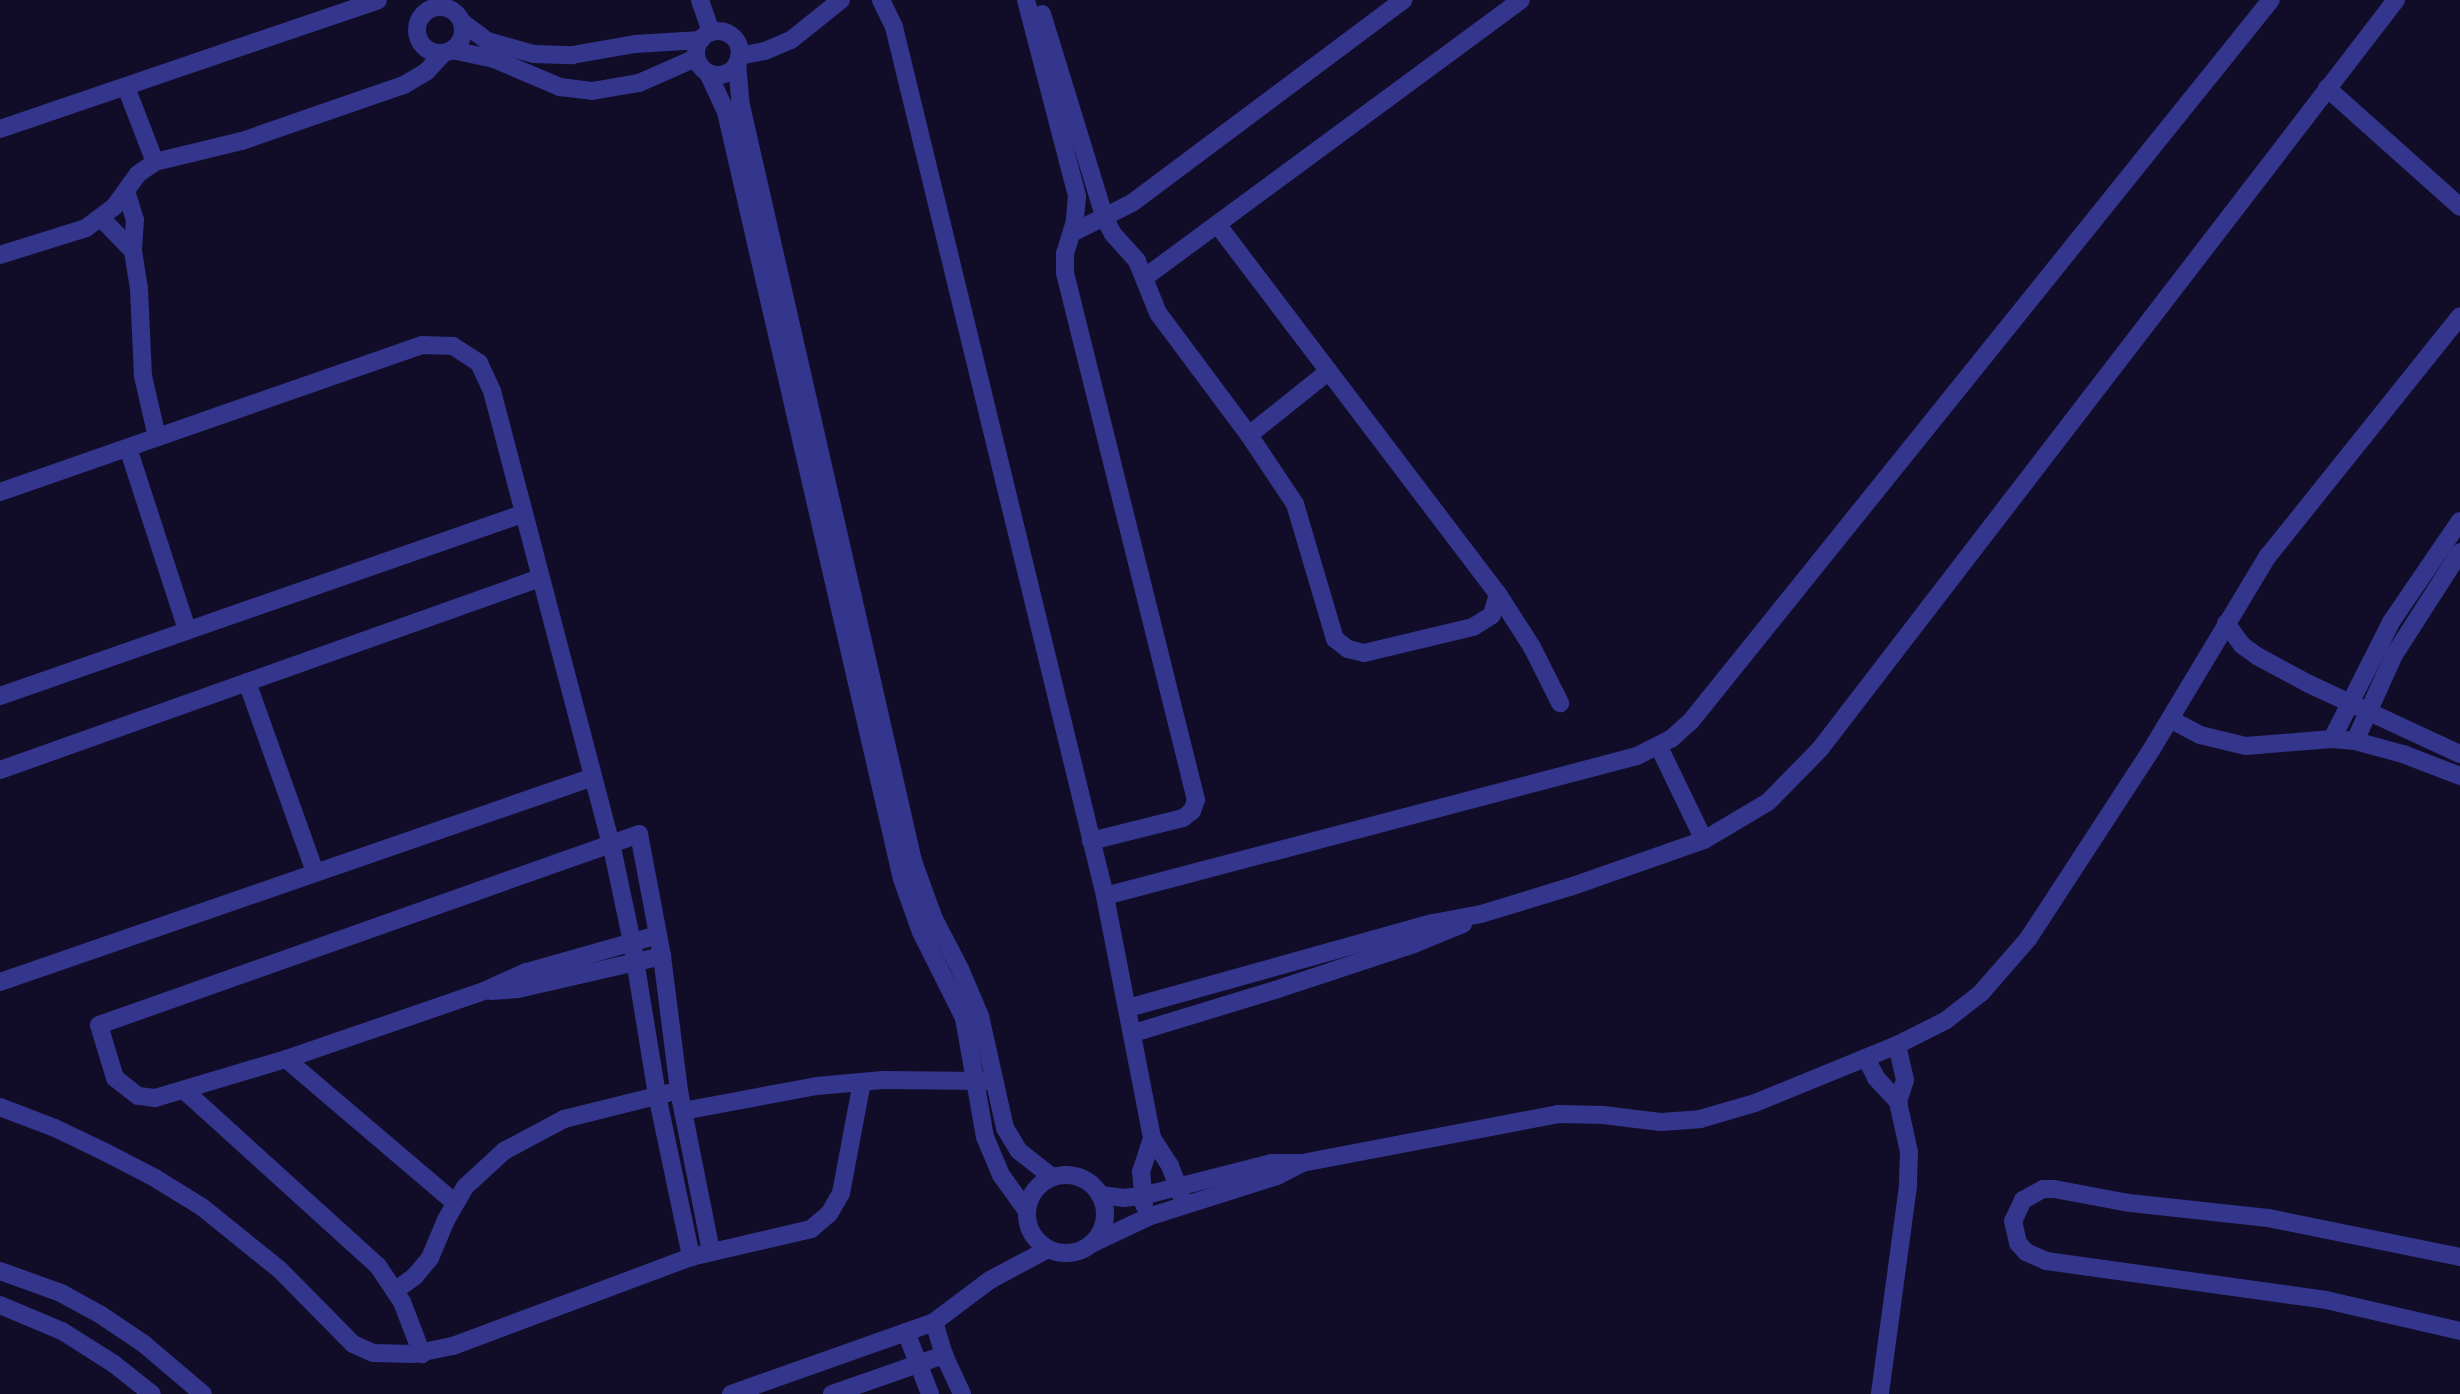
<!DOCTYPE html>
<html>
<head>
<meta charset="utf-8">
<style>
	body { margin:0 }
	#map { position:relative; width:2460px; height:1394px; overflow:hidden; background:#110d29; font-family:"Work Sans",sans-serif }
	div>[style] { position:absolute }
	.minor>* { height:18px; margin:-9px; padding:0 9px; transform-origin:9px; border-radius:9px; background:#34358c }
	.minor>.ring { margin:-9px; padding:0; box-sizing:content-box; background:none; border:18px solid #34358c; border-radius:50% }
	.tertiary>* { height:18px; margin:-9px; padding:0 9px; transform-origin:9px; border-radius:9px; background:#34358c }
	span { translate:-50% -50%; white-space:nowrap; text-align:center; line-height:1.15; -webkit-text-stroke:6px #110d29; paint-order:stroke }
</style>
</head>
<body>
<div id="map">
	<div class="minor">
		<i style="left:700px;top:0;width:34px;rotate:71deg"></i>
		<i style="left:881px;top:0;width:30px;rotate:64deg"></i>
		<i style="left:894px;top:27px;width:894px;rotate:76.35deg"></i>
		<i style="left:1105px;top:896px;width:247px;rotate:79deg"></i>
		<i style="left:1152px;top:1138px;width:33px;rotate:57deg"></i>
		<i style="left:1170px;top:1166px;width:40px;rotate:69deg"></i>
		<i style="left:1026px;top:0;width:203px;rotate:75.4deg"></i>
		<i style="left:1077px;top:196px;width:25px;rotate:95deg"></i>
		<i style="left:1075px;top:221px;width:34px;rotate:107deg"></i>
		<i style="left:1065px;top:253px;width:20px;rotate:90deg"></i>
		<i style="left:1065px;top:273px;width:543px;rotate:76.04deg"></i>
		<i style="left:1196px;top:800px;width:12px;rotate:110deg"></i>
		<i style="left:1192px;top:811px;width:11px;rotate:142deg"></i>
		<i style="left:1183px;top:818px;width:95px;rotate:166deg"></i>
		<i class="ring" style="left:417px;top:7px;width:28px;height:28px"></i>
		<i style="left:1042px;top:14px;width:214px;rotate:72.9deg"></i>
		<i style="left:1105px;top:219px;width:17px;rotate:62deg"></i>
		<i style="left:1113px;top:234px;width:36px;rotate:48deg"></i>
		<i style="left:1137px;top:261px;width:56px;rotate:68deg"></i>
		<i style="left:1158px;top:313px;width:152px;rotate:53.3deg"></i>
		<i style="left:1249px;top:435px;width:83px;rotate:56.3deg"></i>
		<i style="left:1295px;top:504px;width:141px;rotate:73.5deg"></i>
		<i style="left:1335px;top:639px;width:16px;rotate:38deg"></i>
		<i style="left:1348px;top:649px;width:16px;rotate:14deg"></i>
		<i style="left:1364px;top:653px;width:112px;rotate:-13.4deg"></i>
		<i style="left:1473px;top:627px;width:22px;rotate:-32deg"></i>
		<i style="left:1492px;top:615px;width:22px;rotate:-74deg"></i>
		<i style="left:462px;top:22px;width:31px;rotate:37deg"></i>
		<i style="left:487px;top:41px;width:49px;rotate:15.5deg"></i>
		<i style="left:534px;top:54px;width:38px;rotate:2deg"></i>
		<i style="left:572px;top:55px;width:64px;rotate:-9.9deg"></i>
		<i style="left:635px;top:44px;width:66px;rotate:-3.5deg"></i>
		<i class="ring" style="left:696px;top:31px;width:26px;height:26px"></i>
		<i style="left:452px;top:50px;width:43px;rotate:12.1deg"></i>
		<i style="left:494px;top:59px;width:72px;rotate:23deg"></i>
		<i style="left:560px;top:87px;width:32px;rotate:7deg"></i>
		<i style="left:592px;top:91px;width:48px;rotate:-9.7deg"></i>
		<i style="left:639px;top:83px;width:62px;rotate:-23.7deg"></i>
		<i style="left:739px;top:56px;width:26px;rotate:-11deg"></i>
		<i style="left:765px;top:51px;width:28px;rotate:-23deg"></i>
		<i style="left:791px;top:40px;width:64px;rotate:-38.7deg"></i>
		<i style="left:737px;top:63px;width:38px;rotate:85deg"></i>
		<i style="left:740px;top:101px;width:779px;rotate:77.18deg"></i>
		<i style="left:913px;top:861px;width:62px;rotate:70.1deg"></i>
		<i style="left:934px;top:919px;width:56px;rotate:62.5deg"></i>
		<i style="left:960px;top:969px;width:51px;rotate:66.9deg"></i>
		<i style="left:980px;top:1016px;width:115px;rotate:77.4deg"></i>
		<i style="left:1005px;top:1128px;width:27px;rotate:59deg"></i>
		<i style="left:1019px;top:1151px;width:42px;rotate:38.2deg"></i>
		<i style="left:708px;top:73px;width:43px;rotate:65.2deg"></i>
		<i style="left:726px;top:112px;width:787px;rotate:77.08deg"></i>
		<i style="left:902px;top:879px;width:56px;rotate:70.3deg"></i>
		<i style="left:921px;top:932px;width:96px;rotate:63.4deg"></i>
		<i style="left:964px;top:1018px;width:121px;rotate:80deg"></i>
		<i style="left:985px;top:1137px;width:41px;rotate:67.2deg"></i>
		<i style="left:1001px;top:1175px;width:44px;rotate:54.2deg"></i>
		<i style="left:126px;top:87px;width:80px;rotate:68.9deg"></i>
		<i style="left:2327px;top:88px;width:178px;rotate:41.8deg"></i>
		<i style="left:0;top:129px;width:399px;rotate:-18.8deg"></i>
		<i style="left:126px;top:191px;width:30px;rotate:73deg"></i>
		<i style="left:135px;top:220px;width:31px;rotate:94deg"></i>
		<i style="left:133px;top:251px;width:38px;rotate:81deg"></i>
		<i style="left:139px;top:289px;width:87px;rotate:87.4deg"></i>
		<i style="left:143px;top:376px;width:63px;rotate:77.1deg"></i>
		<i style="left:101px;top:218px;width:46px;rotate:45.9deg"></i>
		<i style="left:1217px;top:224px;width:465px;rotate:52.8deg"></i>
		<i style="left:1498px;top:594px;width:63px;rotate:57.3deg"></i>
		<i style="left:1532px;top:647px;width:63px;rotate:63.4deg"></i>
		<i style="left:1072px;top:233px;width:67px;rotate:-26.6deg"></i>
		<i style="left:1132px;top:203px;width:339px;rotate:-36.8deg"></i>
		<i style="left:0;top:255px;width:90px;rotate:-17.4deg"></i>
		<i style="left:86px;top:228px;width:35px;rotate:-37deg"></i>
		<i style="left:114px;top:207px;width:41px;rotate:-54deg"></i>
		<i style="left:138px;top:174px;width:21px;rotate:-35deg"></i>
		<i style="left:155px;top:162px;width:89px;rotate:-13.6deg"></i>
		<i style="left:242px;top:141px;width:171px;rotate:-19.1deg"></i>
		<i style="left:404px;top:85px;width:26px;rotate:-31deg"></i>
		<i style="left:426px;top:72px;width:26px;rotate:-47deg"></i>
		<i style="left:1144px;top:278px;width:468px;rotate:-36.4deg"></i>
		<i style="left:1249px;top:435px;width:102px;rotate:-38.7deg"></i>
		<i style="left:128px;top:448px;width:191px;rotate:72deg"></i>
		<i style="left:0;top:492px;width:447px;rotate:-19.2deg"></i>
		<i style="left:422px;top:345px;width:31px;rotate:2deg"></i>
		<i style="left:453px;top:346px;width:31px;rotate:33deg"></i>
		<i style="left:479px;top:363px;width:31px;rotate:65deg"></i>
		<i style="left:492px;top:391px;width:467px;rotate:75.3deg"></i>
		<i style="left:611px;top:843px;width:101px;rotate:78deg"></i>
		<i style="left:632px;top:942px;width:155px;rotate:80.7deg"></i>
		<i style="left:657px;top:1095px;width:166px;rotate:78.1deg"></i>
		<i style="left:2226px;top:623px;width:27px;rotate:54deg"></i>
		<i style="left:2242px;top:645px;width:19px;rotate:36deg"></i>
		<i style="left:2257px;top:656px;width:59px;rotate:28.3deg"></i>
		<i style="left:2309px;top:684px;width:166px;rotate:24.9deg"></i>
		<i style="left:247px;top:682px;width:202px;rotate:70.3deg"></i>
		<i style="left:0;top:696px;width:553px;rotate:-19.22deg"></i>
		<i style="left:2170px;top:719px;width:34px;rotate:28deg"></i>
		<i style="left:2200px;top:735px;width:47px;rotate:13.4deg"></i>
		<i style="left:2246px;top:746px;width:86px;rotate:-4.7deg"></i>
		<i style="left:2332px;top:739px;width:23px;rotate:5deg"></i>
		<i style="left:2355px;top:741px;width:50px;rotate:15.2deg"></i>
		<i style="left:2403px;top:754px;width:61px;rotate:21.1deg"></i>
		<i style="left:2332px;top:739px;width:131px;rotate:-63.2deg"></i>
		<i style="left:2391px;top:622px;width:122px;rotate:-55.7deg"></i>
		<i style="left:2355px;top:741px;width:94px;rotate:-65.6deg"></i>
		<i style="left:2394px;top:655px;width:122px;rotate:-57.3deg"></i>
		<i style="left:1659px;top:747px;width:103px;rotate:64.2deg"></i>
		<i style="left:0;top:770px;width:573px;rotate:-19.57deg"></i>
		<i style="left:1105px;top:896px;width:550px;rotate:-14.74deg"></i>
		<i style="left:1637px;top:756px;width:38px;rotate:-27deg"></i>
		<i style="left:1671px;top:739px;width:27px;rotate:-42deg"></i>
		<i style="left:1691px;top:721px;width:925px;rotate:-51.19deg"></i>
		<i style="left:658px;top:935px;width:137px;rotate:164.3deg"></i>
		<i style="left:526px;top:972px;width:46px;rotate:155.7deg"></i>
		<i style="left:484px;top:991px;width:209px;rotate:161deg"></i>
		<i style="left:286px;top:1059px;width:137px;rotate:163.4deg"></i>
		<i style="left:155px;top:1098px;width:17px;rotate:-173deg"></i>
		<i style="left:138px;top:1096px;width:29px;rotate:-142deg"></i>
		<i style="left:115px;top:1078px;width:55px;rotate:-106.8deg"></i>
		<i style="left:99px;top:1025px;width:573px;rotate:-19.48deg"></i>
		<i style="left:639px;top:834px;width:103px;rotate:79.3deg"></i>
		<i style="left:658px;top:935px;width:21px;rotate:79deg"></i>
		<i style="left:662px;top:956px;width:136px;rotate:82.8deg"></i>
		<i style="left:679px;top:1091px;width:163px;rotate:78.7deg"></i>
		<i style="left:0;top:982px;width:627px;rotate:-19.07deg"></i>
		<i style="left:491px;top:991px;width:27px;rotate:-4deg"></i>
		<i style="left:518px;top:989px;width:148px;rotate:-12.9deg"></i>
		<i style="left:1128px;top:1008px;width:317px;rotate:-15.6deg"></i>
		<i style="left:1433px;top:923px;width:49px;rotate:-10.6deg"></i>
		<i style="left:1481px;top:914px;width:93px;rotate:-16.9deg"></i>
		<i style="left:1570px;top:887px;width:142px;rotate:-19.3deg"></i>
		<i style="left:1704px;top:840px;width:74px;rotate:-30.7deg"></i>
		<i style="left:1768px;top:802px;width:74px;rotate:-45.5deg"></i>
		<i style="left:1820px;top:749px;width:945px;rotate:-52.44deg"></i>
		<i style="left:1134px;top:1033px;width:147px;rotate:-17deg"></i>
		<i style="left:1275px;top:990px;width:146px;rotate:-18.3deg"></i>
		<i style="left:1414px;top:944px;width:53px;rotate:-22.2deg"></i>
		<i style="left:1897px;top:1045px;width:36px;rotate:77deg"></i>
		<i style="left:1905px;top:1080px;width:23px;rotate:108deg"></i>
		<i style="left:1866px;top:1058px;width:22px;rotate:63deg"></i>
		<i style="left:1876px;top:1078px;width:33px;rotate:47deg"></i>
		<i style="left:1898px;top:1102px;width:51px;rotate:77.6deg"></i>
		<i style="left:1909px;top:1152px;width:34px;rotate:92deg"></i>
		<i style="left:1908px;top:1186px;width:210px;rotate:97.7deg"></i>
		<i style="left:286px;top:1059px;width:222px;rotate:40.4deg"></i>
		<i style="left:185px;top:1091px;width:261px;rotate:42.2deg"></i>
		<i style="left:378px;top:1266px;width:43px;rotate:56.3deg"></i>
		<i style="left:402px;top:1302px;width:56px;rotate:69deg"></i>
		<i style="left:0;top:1107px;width:59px;rotate:20.9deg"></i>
		<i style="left:55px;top:1128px;width:55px;rotate:25.6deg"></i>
		<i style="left:105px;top:1152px;width:56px;rotate:27.5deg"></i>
		<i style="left:155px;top:1178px;width:55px;rotate:31.7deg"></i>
		<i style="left:202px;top:1207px;width:100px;rotate:38.9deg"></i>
		<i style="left:280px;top:1270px;width:104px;rotate:45.4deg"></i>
		<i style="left:353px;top:1344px;width:22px;rotate:24deg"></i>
		<i style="left:373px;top:1353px;width:41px;rotate:1.4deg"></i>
		<i style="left:414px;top:1354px;width:40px;rotate:-12deg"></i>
		<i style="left:453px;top:1346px;width:254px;rotate:-20.5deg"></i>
		<i style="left:691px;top:1257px;width:123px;rotate:-13.1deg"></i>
		<i style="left:811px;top:1229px;width:23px;rotate:-40deg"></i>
		<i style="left:829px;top:1214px;width:24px;rotate:-60deg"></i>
		<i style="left:841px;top:1193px;width:113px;rotate:-79.3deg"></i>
		<i style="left:683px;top:1111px;width:136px;rotate:-10.6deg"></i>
		<i style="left:817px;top:1086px;width:66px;rotate:-5.2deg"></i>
		<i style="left:883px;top:1080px;width:103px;rotate:0.6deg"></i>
		<i class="ring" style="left:1027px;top:1175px;width:60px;height:60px"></i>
		<i style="left:1100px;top:1195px;width:23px;rotate:7deg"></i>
		<i style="left:1123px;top:1198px;width:19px;rotate:-6deg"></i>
		<i style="left:1142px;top:1196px;width:133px;rotate:-14.3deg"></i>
		<i style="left:1271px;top:1163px;width:31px"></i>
		<i style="left:1302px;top:1163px;width:262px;rotate:-10.8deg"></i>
		<i style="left:1559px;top:1114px;width:44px;rotate:1.3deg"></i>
		<i style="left:1603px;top:1115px;width:58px;rotate:6.9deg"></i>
		<i style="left:1661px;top:1122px;width:39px;rotate:-4deg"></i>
		<i style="left:1700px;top:1119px;width:57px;rotate:-16.2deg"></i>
		<i style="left:1755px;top:1103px;width:153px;rotate:-22.2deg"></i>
		<i style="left:1897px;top:1045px;width:54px;rotate:-26.6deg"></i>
		<i style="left:1945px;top:1021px;width:46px;rotate:-37.9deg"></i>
		<i style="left:1981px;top:993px;width:72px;rotate:-49deg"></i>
		<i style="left:2028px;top:939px;width:223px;rotate:-56.9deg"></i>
		<i style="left:2150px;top:752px;width:229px;rotate:-59deg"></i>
		<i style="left:2268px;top:556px;width:307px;rotate:-51.3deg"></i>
		<i style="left:1144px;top:1205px;width:33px;rotate:-95deg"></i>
		<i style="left:1141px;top:1172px;width:36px;rotate:-72deg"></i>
		<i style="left:1091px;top:1244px;width:63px;rotate:-25.3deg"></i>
		<i style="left:1148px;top:1217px;width:135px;rotate:-17.6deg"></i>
		<i style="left:1277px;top:1176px;width:28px;rotate:-27deg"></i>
		<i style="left:2460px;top:1257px;width:196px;rotate:-168.5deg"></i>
		<i style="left:2268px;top:1218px;width:140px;rotate:-173.8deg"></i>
		<i style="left:2129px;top:1203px;width:76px;rotate:-169.4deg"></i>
		<i style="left:2054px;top:1189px;width:11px;rotate:180deg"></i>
		<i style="left:2043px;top:1189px;width:23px;rotate:151deg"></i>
		<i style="left:2023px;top:1200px;width:23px;rotate:115deg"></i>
		<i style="left:2013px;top:1221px;width:23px;rotate:77deg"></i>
		<i style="left:2018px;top:1243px;width:12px;rotate:48deg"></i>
		<i style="left:2026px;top:1252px;width:22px;rotate:24deg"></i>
		<i style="left:2046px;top:1261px;width:283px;rotate:7.9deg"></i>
		<i style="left:2326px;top:1300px;width:138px;rotate:13deg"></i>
		<i style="left:396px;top:1290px;width:24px;rotate:-36deg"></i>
		<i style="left:415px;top:1276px;width:23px;rotate:-50deg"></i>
		<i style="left:430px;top:1258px;width:41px;rotate:-67.2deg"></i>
		<i style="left:446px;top:1220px;width:38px;rotate:-60deg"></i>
		<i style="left:465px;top:1187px;width:53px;rotate:-42.7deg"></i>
		<i style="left:504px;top:1151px;width:68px;rotate:-28.1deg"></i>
		<i style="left:564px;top:1119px;width:107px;rotate:-14deg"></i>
		<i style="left:934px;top:1322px;width:70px;rotate:-36.9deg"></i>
		<i style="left:990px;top:1280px;width:66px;rotate:-28.1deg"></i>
	</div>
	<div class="tertiary">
		<i style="left:0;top:1271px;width:65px;rotate:19.8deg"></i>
		<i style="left:61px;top:1293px;width:46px;rotate:28.8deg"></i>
		<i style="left:101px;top:1315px;width:52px;rotate:34deg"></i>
		<i style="left:144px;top:1344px;width:77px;rotate:40.3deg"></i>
		<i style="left:0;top:1305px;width:67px;rotate:22.8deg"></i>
		<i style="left:62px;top:1331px;width:62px;rotate:32.4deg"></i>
		<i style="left:114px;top:1364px;width:48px;rotate:38.3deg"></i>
		<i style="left:906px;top:1332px;width:66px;rotate:68.8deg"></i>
		<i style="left:731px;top:1394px;width:215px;rotate:-19.5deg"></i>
		<i style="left:934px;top:1322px;width:34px;rotate:73deg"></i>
		<i style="left:944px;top:1355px;width:43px;rotate:65.2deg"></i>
		<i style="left:832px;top:1394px;width:119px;rotate:-19.2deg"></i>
	</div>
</div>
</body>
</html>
